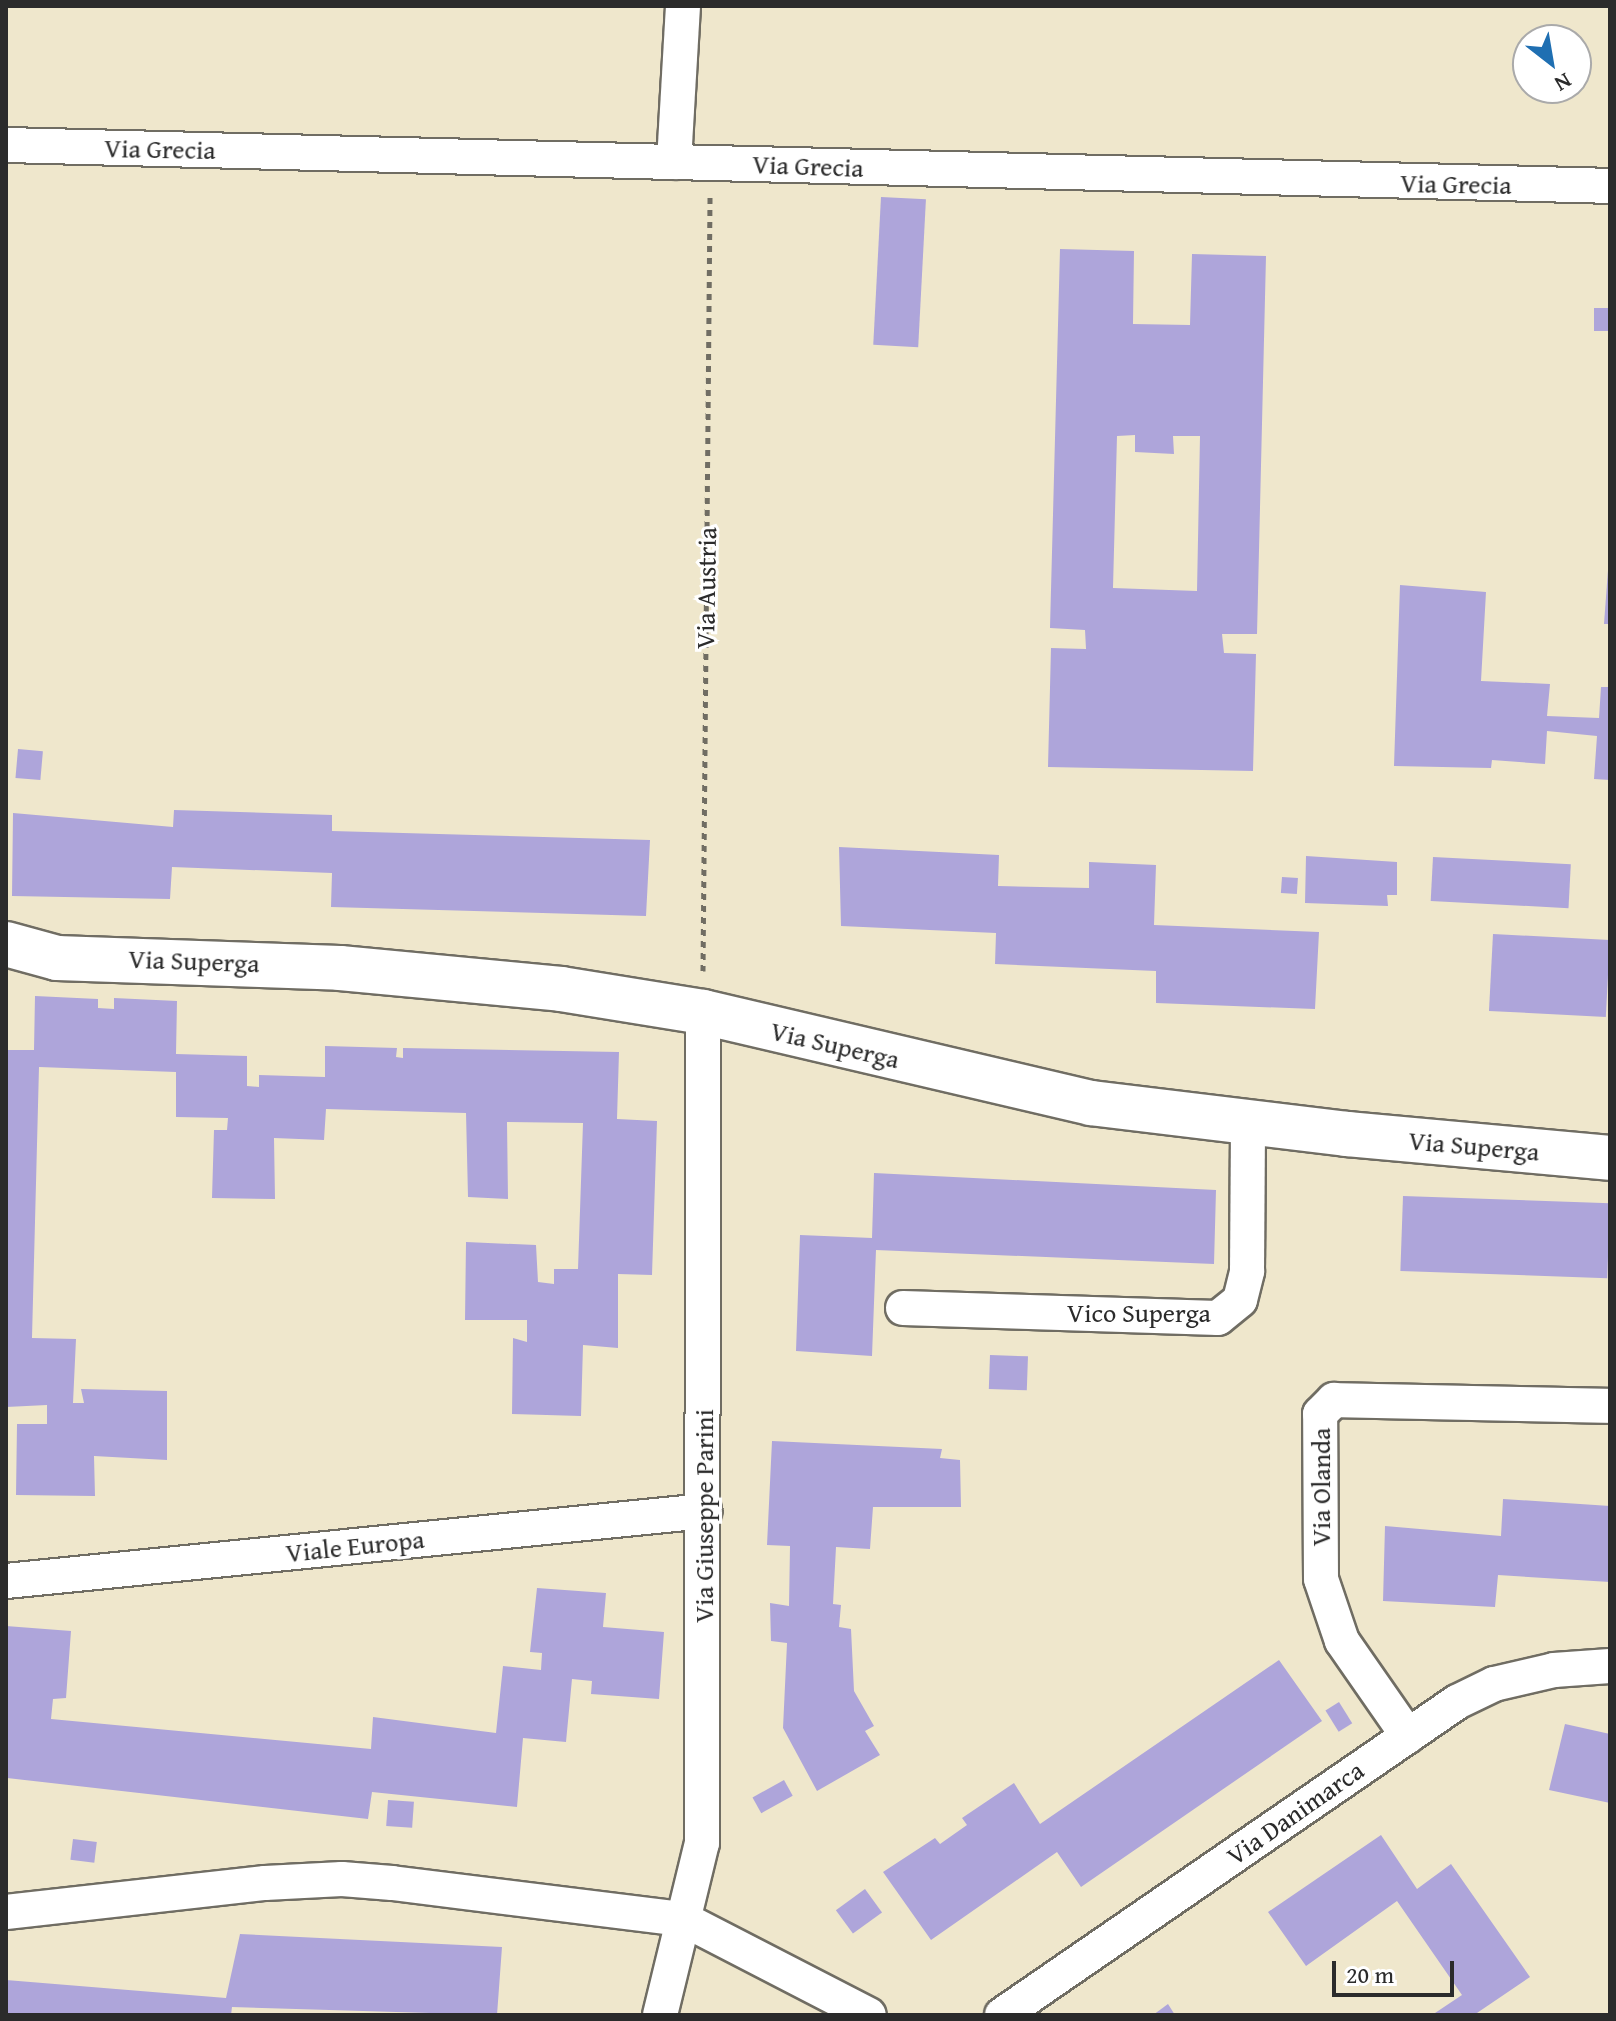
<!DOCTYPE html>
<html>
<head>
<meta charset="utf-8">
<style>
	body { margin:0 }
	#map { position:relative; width:1616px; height:2021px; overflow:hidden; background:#efe7cc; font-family:"Gentium Book Plus",serif }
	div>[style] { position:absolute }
	.building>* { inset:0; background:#aea5da; transform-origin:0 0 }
	.path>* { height:5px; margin-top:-2.5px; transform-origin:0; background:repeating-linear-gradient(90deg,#706d63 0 6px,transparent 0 12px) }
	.roads { filter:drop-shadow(2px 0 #706d63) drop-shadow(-2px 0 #706d63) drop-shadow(0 2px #706d63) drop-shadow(0 -2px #706d63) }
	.minor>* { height:34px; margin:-17px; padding:0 17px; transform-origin:17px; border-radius:17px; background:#fff }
	.tertiary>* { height:44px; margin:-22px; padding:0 22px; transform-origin:22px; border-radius:22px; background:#fff }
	span { translate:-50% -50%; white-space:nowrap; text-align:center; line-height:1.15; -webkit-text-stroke:6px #fff; paint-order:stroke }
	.street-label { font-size:26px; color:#2b2b2b }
	.frame { position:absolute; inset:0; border:8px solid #2b2b2b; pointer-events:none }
	.north { position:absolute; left:1512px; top:24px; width:80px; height:80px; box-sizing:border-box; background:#fff; border:2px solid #aaa; border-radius:50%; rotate:149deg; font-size:22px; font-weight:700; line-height:32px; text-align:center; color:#2b2b2b }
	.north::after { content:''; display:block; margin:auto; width:28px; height:36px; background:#1f6fb2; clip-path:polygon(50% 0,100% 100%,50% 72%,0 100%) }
	.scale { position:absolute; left:1332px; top:1961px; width:122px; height:36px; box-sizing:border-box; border:4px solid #2b2b2b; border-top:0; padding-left:10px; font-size:24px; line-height:28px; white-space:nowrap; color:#2b2b2b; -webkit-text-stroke:6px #fff; paint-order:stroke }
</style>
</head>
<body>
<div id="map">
	<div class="building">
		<i style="left:881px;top:197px;width:45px;height:148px;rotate:3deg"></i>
		<i style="clip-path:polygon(evenodd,1060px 249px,1134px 251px,1133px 324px,1190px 325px,1192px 254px,1266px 256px,1257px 634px,1222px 634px,1224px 653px,1256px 654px,1253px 771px,1048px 767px,1051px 648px,1086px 649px,1085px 630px,1050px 628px,1060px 249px,1135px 435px,1135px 452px,1174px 454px,1173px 436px,1200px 436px,1197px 591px,1113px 588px,1117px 436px,1135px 435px)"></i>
		<i style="left:1594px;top:308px;width:16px;height:23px"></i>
		<i style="clip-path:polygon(1608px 570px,1610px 570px,1610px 624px,1604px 624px)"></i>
		<i style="clip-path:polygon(1400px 585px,1486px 592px,1481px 681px,1550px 684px,1547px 716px,1599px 718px,1601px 687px,1610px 687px,1610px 780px,1594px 779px,1597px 736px,1547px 731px,1545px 764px,1492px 760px,1491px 768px,1394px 766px)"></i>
		<i style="left:18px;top:749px;width:25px;height:29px;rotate:5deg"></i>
		<i style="clip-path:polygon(174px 810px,332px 815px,332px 831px,650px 840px,646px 916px,331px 907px,332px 873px,172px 867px,170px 899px,12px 896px,13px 813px,173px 827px)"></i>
		<i style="clip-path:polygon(839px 847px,999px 855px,998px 886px,1089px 888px,1089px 862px,1156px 865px,1154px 925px,1319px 932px,1315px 1009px,1156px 1003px,1156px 971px,995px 964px,996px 933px,841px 926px)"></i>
		<i style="clip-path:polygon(1306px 856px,1397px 862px,1397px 895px,1387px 895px,1388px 906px,1305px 903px)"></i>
		<i style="left:1433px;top:857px;width:138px;height:44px;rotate:3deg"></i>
		<i style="left:1282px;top:877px;width:16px;height:16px;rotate:4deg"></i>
		<i style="left:1493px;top:934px;width:117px;height:77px;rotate:3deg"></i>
		<i style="clip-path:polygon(35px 996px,98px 999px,98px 1008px,114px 1009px,114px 998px,177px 1001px,176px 1054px,247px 1056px,247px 1086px,259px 1087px,259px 1075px,325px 1077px,325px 1046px,397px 1048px,396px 1057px,403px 1058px,403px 1048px,619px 1052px,617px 1119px,657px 1121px,652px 1275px,618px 1274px,618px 1348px,583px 1345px,581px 1416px,512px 1414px,513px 1338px,527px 1342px,527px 1320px,465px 1320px,466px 1242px,536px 1245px,538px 1282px,554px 1284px,554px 1269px,578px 1269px,583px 1123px,507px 1122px,508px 1199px,468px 1197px,466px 1113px,326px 1109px,324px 1140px,274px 1138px,275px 1199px,212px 1198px,214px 1130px,227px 1130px,228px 1118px,176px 1117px,176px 1072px,39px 1067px,32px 1338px,76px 1339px,73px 1403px,84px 1403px,81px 1389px,167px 1391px,167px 1460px,94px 1456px,95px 1496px,16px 1495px,17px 1424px,47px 1424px,47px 1405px,6px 1407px,6px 1050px,34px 1050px)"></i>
		<i style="clip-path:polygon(874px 1173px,1216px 1190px,1214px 1264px,876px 1250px,872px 1356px,796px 1351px,800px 1235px,872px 1238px)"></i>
		<i style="left:1403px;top:1196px;width:207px;height:75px;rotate:2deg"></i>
		<i style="left:990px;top:1355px;width:38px;height:34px;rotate:2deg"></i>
		<i style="clip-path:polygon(772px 1441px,942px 1449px,940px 1458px,960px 1460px,961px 1507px,873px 1507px,870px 1549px,836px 1547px,833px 1604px,841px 1605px,839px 1627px,851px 1629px,854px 1691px,874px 1726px,865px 1731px,880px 1755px,817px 1791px,783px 1728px,787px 1643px,771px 1641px,770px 1603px,789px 1606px,790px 1546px,767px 1545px)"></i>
		<i style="clip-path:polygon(1503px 1499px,1610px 1506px,1610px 1582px,1498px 1575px,1495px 1607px,1383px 1601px,1385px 1526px,1501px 1536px)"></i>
		<i style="clip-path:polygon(537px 1588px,606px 1593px,603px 1627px,664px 1632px,659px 1699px,591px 1694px,592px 1681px,572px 1679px,566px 1742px,523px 1738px,517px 1807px,372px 1792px,368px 1819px,7px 1778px,6px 1626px,71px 1631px,66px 1698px,53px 1699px,51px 1719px,371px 1749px,373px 1717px,496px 1733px,503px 1666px,541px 1670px,542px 1653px,530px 1652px)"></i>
		<i style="clip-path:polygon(1279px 1660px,1322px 1721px,1081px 1887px,1057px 1852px,931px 1940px,883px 1872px,935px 1838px,940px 1844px,967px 1825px,962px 1818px,1014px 1783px,1040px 1824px)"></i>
		<i style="left:1339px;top:1702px;width:25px;height:16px;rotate:58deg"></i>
		<i style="clip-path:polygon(1565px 1724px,1610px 1734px,1610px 1803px,1549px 1790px)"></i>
		<i style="left:784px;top:1780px;width:18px;height:36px;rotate:61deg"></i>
		<i style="left:388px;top:1800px;width:26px;height:26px;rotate:4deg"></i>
		<i style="clip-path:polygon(1381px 1835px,1417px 1889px,1451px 1864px,1530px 1977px,1474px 2015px,1432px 2015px,1462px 1995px,1397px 1901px,1306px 1966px,1268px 1912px)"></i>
		<i style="left:73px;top:1839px;width:24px;height:21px;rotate:7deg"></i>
		<i style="left:865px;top:1889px;width:29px;height:36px;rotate:54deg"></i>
		<i style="clip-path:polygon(240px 1934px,502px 1947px,497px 2015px,232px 2007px,231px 2015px,6px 2015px,6px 1980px,226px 1998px)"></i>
		<i style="clip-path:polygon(1168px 2004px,1175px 2015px,1153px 2015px)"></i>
	</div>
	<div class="path">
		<i style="left:703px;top:971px;width:774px;rotate:-89.48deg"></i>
	</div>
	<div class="roads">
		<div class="minor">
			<i style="left:6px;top:145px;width:1605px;rotate:1.46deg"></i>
			<i style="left:674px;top:162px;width:156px;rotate:-86.7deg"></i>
			<i style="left:903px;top:1308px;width:315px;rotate:1.8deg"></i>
			<i style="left:1218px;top:1318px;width:28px;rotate:-39deg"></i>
			<i style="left:1240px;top:1300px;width:30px;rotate:-76deg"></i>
			<i style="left:1247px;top:1271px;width:149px;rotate:-89.6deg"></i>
			<i style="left:6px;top:1581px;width:702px;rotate:-5.72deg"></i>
			<i style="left:1408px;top:1736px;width:116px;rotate:-124.8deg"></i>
			<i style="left:1342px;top:1641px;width:65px;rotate:-108.7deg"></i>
			<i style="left:1321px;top:1579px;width:165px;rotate:-90.3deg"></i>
			<i style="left:1320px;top:1414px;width:20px;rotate:-45deg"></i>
			<i style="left:1334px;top:1400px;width:276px;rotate:1.2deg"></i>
			<i style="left:6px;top:1912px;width:261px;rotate:-6.4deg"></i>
			<i style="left:265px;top:1883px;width:77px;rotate:-3deg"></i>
			<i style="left:342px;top:1879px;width:50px;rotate:4.6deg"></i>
			<i style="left:392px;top:1883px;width:293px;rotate:7.1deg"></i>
			<i style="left:683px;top:1919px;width:209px;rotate:27.3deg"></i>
			<i style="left:660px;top:2015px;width:177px;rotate:-76.3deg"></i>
			<i style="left:702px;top:1843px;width:831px;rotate:-89.93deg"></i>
			<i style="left:1002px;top:2015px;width:552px;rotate:-34.52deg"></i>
			<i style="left:1457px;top:1702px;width:41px;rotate:-25.9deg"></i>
			<i style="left:1494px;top:1684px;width:62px;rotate:-13.1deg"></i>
			<i style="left:1554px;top:1670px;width:56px;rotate:-4.1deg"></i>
		</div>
		<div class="tertiary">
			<i style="left:6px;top:944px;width:53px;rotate:15.4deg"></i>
			<i style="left:57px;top:958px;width:283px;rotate:2deg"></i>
			<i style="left:340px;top:968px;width:222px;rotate:5.4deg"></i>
			<i style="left:561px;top:989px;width:144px;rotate:9.2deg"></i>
			<i style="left:703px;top:1012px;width:399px;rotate:13.2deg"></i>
			<i style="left:1091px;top:1103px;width:258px;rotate:6.9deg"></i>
			<i style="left:1347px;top:1134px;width:264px;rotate:5.2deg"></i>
		</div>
	</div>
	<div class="street-label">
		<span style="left:160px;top:149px;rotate:1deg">Via Grecia</span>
		<span style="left:808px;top:166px;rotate:2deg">Via Grecia</span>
		<span style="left:1456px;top:184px;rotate:1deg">Via Grecia</span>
		<span style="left:706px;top:588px;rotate:-89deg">Via Austria</span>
		<span style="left:194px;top:961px;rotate:2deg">Via Superga</span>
		<span style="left:835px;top:1045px;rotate:13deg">Via Superga</span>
		<span style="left:1474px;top:1146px;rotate:5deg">Via Superga</span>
		<span style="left:1139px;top:1313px">Vico Superga</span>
		<span style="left:1321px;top:1487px;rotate:-90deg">Via Olanda</span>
		<span style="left:704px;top:1516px;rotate:-90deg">Via Giuseppe Parini</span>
		<span style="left:355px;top:1546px;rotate:-6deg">Viale Europa</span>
		<span style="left:1295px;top:1813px;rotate:-35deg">Via Danimarca</span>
	</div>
	<div class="frame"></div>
	<div class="north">N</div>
	<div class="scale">20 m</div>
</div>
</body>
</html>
